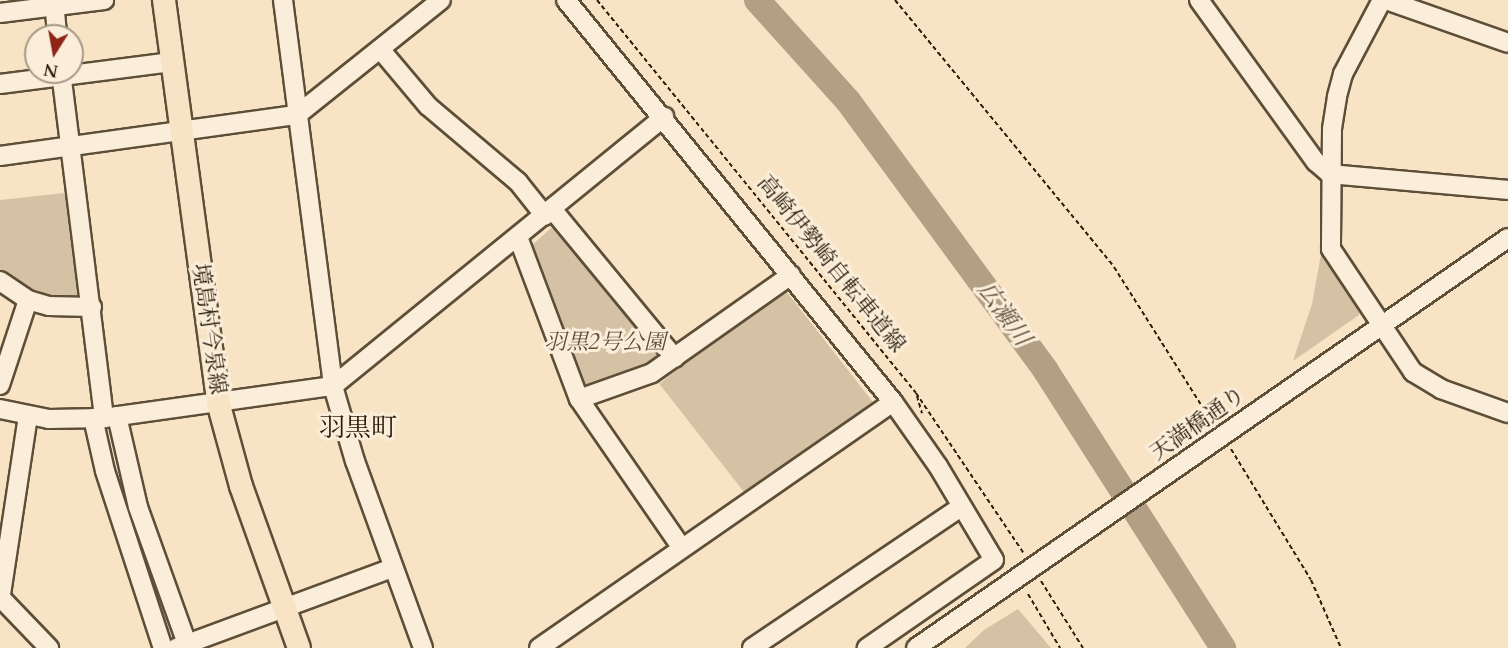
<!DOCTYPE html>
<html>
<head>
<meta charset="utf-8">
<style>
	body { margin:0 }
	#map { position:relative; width:1508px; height:648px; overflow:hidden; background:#f8e3c4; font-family:Cardo,"Noto Serif JP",serif }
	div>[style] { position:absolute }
	.green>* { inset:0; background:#d5c1a4; transform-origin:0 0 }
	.river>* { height:26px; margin:-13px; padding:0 13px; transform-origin:13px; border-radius:13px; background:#b29f84 }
	.path>* { height:2px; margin-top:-1px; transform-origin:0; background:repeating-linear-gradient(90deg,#291c09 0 4.5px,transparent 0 7.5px) }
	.roads { filter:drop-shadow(2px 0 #5d4e38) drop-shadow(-2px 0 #5d4e38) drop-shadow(0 2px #5d4e38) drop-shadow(0 -2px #5d4e38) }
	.minor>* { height:18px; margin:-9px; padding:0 9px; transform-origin:9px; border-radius:9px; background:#faedd9 }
	.major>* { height:22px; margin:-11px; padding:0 11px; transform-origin:11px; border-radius:11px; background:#f8e3c4 }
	span { translate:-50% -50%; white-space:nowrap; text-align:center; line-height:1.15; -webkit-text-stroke:6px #faedd9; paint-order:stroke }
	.street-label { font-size:22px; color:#291c09 }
	.park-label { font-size:22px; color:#5d4e38; font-style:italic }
	.water-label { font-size:24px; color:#60503a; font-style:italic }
	.quarter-label { font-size:26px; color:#291c09 }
	.north { position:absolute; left:24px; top:24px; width:60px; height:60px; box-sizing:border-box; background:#faedd9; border:2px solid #a69986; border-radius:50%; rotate:191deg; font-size:16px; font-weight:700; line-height:24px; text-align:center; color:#291c09 }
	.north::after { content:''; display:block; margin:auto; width:21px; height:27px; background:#8f2418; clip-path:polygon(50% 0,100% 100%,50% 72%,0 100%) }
</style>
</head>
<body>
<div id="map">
	<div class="green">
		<i style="clip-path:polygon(64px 193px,69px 197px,81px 295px,77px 301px,40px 296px,0 270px,0 200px)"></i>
		<i style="clip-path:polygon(557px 223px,660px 353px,656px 365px,590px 388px,580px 383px,532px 245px)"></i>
		<i style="clip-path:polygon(1323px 243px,1330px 267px,1360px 310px,1359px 315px,1293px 361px,1312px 304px)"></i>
		<i style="left:783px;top:287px;width:149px;height:157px;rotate:52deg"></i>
		<i style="clip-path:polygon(1018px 609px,1051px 648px,965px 648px,984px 630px)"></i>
	</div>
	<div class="river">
		<i style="left:757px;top:0;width:136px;rotate:48deg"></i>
		<i style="left:848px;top:101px;width:335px;rotate:53.7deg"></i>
		<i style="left:1046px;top:371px;width:329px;rotate:57.4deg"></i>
	</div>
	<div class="path">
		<i style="left:597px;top:0;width:506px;rotate:50.93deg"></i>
		<i style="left:916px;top:393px;width:194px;rotate:56.1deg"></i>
		<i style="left:895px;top:0;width:345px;rotate:50.6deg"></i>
		<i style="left:1114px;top:267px;width:183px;rotate:57.7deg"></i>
		<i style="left:917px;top:396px;width:18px;rotate:74deg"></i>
		<i style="left:1231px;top:449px;width:153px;rotate:58.6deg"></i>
		<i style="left:1311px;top:580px;width:74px;rotate:66.2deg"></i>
		<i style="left:1041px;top:581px;width:79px;rotate:57.9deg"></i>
		<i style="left:1028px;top:594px;width:63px;rotate:59.3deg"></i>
	</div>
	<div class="roads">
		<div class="minor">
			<i style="left:54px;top:0;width:36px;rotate:85deg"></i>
			<i style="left:283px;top:0;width:389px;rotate:82.6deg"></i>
			<i style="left:333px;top:386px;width:78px;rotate:73.7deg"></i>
			<i style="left:355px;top:461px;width:199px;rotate:70deg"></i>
			<i style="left:566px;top:0;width:518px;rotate:50.87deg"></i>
			<i style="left:893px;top:402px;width:78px;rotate:54.9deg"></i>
			<i style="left:938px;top:466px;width:109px;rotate:59.2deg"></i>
			<i style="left:994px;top:560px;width:155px;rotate:145.3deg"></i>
			<i style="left:1199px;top:0;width:200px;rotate:54.2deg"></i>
			<i style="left:1316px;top:162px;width:18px;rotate:41deg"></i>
			<i style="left:1330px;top:174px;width:179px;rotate:5.1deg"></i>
			<i style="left:1382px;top:0;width:84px;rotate:117.8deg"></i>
			<i style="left:1343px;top:74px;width:24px;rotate:105deg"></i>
			<i style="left:1337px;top:97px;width:33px;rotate:99deg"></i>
			<i style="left:1332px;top:130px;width:119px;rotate:90.5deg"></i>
			<i style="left:1331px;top:249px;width:148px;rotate:56.3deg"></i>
			<i style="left:1413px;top:372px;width:33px;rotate:31deg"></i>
			<i style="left:1441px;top:389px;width:71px;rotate:19.7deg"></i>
			<i style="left:1386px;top:0;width:129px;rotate:19.4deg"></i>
			<i style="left:0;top:13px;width:105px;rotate:-7.1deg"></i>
			<i style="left:380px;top:49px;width:75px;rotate:49.9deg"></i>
			<i style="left:428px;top:106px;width:118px;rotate:40.2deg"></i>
			<i style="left:518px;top:182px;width:43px;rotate:51.5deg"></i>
			<i style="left:61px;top:72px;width:349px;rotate:82.9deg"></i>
			<i style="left:0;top:84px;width:173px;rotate:-7.3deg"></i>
			<i style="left:0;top:156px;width:300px;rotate:-7.9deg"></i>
			<i style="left:297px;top:115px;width:184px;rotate:-38.6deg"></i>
			<i style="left:552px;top:209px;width:193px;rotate:50.5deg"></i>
			<i style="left:518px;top:237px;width:173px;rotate:69.4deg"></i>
			<i style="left:579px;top:399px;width:180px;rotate:55.4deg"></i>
			<i style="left:0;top:281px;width:34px;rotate:34deg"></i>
			<i style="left:28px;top:300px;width:22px;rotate:16deg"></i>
			<i style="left:49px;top:306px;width:43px;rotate:1.3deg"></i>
			<i style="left:0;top:385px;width:89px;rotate:-71.8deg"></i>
			<i style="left:579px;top:399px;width:77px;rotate:-19.6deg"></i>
			<i style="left:652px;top:373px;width:170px;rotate:-35.2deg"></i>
			<i style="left:0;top:409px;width:50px;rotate:11.5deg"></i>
			<i style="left:49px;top:419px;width:55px;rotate:-1deg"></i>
			<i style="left:104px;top:418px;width:231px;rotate:-8deg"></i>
			<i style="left:333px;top:386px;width:427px;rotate:-39.1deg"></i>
			<i style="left:117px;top:416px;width:93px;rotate:77deg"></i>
			<i style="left:138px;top:507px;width:145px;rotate:70.3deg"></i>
			<i style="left:93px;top:418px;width:54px;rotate:77.2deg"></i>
			<i style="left:105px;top:471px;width:186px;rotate:71.9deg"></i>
			<i style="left:0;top:597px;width:71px;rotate:46.1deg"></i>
			<i style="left:0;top:601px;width:188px;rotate:-81.4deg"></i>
			<i style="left:176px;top:648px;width:230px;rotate:-20.3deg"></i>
			<i style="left:539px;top:648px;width:431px;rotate:-34.8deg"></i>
			<i style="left:752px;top:648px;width:252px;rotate:-34deg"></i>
			<i style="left:916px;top:648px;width:720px;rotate:-34.71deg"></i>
		</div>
		<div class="major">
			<i style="left:164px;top:0;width:406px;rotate:82.3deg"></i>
			<i style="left:218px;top:402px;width:87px;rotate:74.7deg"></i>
			<i style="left:241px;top:486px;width:172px;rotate:70.3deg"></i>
		</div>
	</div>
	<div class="street-label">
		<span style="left:831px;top:264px;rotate:51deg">高崎伊勢崎自転車道線</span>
		<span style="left:209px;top:329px;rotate:82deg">境島村今泉線</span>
		<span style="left:1198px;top:424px;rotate:-35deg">天満橋通り</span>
	</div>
	<div class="park-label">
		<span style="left:605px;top:343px">羽黒2号公園</span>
	</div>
	<div class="water-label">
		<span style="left:1004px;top:314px;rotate:54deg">広瀬川</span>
	</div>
	<div class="quarter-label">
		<span style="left:358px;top:428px">羽黒町</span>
	</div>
	<div class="north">N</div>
</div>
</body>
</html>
